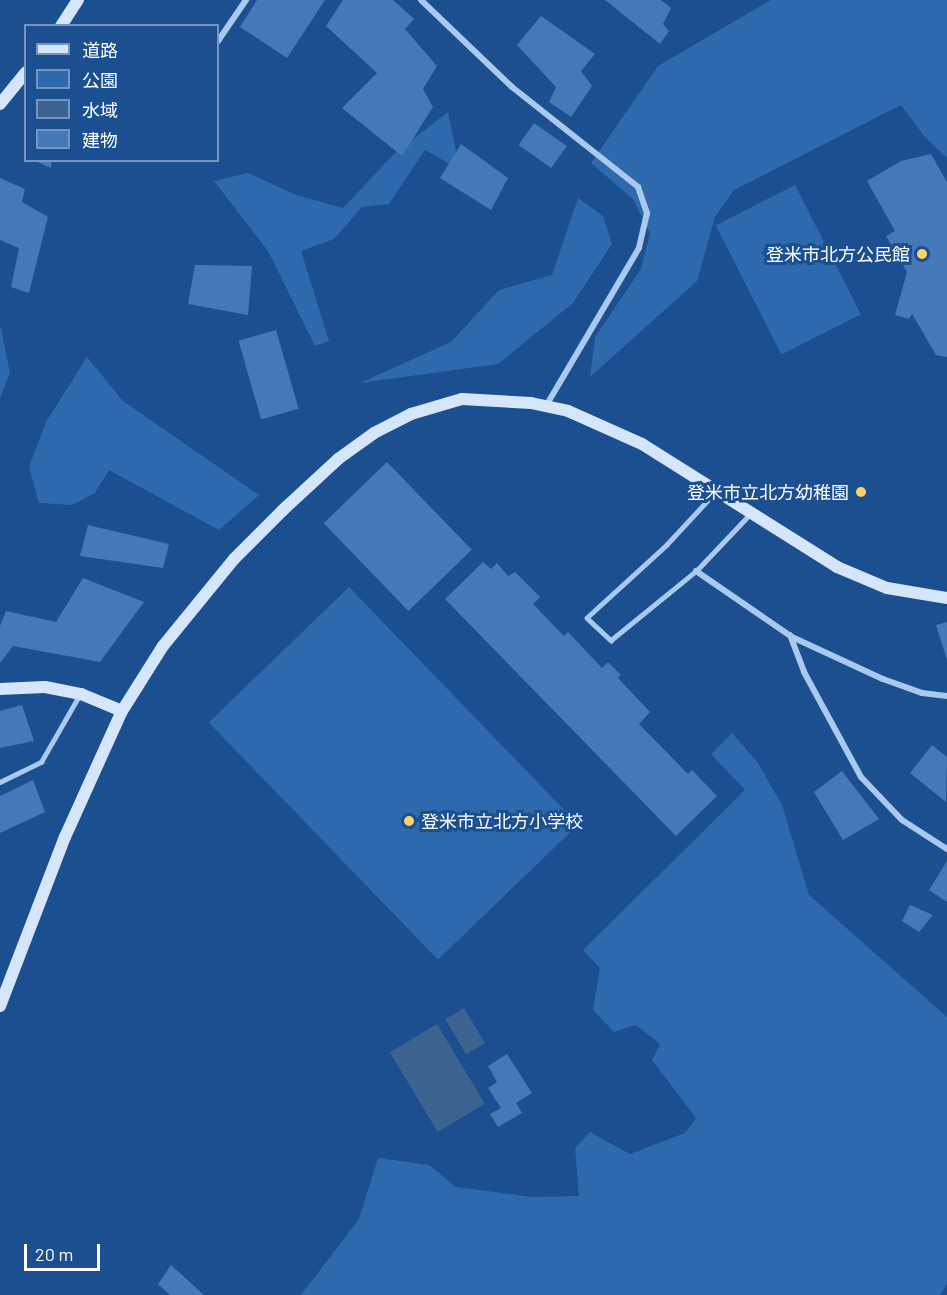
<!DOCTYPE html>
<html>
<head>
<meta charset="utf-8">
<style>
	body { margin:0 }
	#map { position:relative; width:947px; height:1295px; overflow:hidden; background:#1b4f8f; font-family:Barlow,"Noto Sans JP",sans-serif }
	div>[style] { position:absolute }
	.green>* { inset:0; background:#2e69ad; transform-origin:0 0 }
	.water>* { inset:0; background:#3c6290; transform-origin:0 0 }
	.building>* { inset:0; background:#4478b7; transform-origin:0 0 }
	.lane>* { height:4.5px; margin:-2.25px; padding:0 2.25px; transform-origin:2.25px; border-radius:2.25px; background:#a9c9ee }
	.street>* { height:6px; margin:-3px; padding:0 3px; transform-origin:3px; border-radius:3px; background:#a9c9ee }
	.secondary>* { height:12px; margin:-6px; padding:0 6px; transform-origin:6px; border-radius:6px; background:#d6e6fa }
	.dots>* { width:16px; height:16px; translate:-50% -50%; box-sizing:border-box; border:3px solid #1b4f8f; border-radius:50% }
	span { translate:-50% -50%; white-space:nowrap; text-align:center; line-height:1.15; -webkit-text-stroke:6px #1b4f8f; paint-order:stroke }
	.poi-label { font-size:18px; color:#fff }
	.right { translate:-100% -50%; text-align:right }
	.left { translate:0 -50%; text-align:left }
	.legend { position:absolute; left:24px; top:24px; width:195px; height:138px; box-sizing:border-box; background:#1b4f8f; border:2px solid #7695bc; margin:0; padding:8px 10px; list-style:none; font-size:18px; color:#fff }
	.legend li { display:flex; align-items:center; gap:12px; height:30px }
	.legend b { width:30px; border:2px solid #7695bc }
	.scale { position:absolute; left:24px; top:1244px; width:76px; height:27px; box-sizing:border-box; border:3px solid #fff; border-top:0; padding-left:8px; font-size:18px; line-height:21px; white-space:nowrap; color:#fff; -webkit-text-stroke:4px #1b4f8f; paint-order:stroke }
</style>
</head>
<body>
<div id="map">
	<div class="green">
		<i style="clip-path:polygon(771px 0,947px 0,947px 158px,924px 136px,901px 105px,734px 190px,715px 217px,697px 281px,590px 377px,595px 337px,641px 269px,650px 233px,633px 199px,591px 163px,658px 66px)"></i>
		<i style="clip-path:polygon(448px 112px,460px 170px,425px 150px,389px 204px,362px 207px,334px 239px,301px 251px,329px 341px,315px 346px,268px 251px,214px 181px,248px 173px,296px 195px,343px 208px,394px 154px)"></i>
		<i style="left:795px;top:185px;width:145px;height:89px;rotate:63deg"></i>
		<i style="clip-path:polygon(578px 198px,603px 216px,612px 244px,573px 303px,498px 364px,360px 383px,451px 342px,499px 290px,552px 275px)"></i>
		<i style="clip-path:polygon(1px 328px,10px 373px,0 398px,0 329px)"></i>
		<i style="clip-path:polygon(87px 357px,123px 401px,259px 495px,219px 530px,109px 470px,95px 493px,72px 505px,39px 503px,29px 467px,46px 422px)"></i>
		<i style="left:349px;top:587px;width:330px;height:195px;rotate:46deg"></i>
		<i style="clip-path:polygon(732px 733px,758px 763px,782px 805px,809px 895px,947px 1017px,947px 1284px,940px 1295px,301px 1295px,359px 1219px,378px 1158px,429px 1165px,456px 1187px,532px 1197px,579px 1196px,575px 1148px,590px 1132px,630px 1154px,685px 1133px,696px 1118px,652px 1060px,660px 1044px,636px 1025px,614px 1032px,593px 1010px,600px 968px,583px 950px,745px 790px,711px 754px)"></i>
	</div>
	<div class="water">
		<i style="left:464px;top:1008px;width:41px;height:22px;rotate:59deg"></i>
		<i style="left:437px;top:1024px;width:93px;height:55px;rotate:59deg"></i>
	</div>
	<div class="building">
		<i style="clip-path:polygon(257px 0,325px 0,287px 58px,240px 27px)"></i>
		<i style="clip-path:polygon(343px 0,393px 0,414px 19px,405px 29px,437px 66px,423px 89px,433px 107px,402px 156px,342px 108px,377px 73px,326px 26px)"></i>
		<i style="clip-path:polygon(605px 0,661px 0,671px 8px,663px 24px,669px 31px,660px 44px)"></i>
		<i style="clip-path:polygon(541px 16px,595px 54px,581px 71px,592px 86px,571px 117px,549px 102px,556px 87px,517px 45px)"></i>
		<i style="left:534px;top:123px;width:40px;height:27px;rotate:35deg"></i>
		<i style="clip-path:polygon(461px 144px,508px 178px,491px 210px,440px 178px)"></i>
		<i style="clip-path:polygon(931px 154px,947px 182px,947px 357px,936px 355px,912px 314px,909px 319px,895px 315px,907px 272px,886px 236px,895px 231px,867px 181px,901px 161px)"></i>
		<i style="clip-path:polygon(33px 160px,52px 160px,51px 168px)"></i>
		<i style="clip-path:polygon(0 178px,25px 189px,22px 202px,48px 217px,29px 293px,11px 287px,19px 248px,0 240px)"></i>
		<i style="clip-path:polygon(195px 265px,252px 266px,248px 315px,188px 304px)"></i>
		<i style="left:276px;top:330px;width:82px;height:39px;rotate:74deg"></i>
		<i style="left:387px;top:462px;width:122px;height:88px;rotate:46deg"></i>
		<i style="clip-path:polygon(88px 525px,169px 544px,163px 568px,80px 556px)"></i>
		<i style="clip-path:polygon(483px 562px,491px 569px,497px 563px,508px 576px,515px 572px,540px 597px,533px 604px,564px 636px,568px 632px,602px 668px,608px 662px,621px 675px,618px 678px,650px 712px,639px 724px,688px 774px,692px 770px,717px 796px,676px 836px,445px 599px)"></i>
		<i style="clip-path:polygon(83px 578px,144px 602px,100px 662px,13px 646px,0 663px,0 626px,6px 611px,56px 622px)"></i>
		<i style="clip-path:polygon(947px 622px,947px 660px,936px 625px)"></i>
		<i style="clip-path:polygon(22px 705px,34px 741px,0 748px,0 711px)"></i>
		<i style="clip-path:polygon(932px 745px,947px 757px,946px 802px,910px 773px)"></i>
		<i style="clip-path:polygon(842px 771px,879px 819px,843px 840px,814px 792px)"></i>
		<i style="clip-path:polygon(33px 780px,45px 812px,0 833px,0 796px)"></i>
		<i style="clip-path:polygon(947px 861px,947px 902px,929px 890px)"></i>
		<i style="clip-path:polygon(910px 905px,933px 915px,919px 932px,902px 921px)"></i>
		<i style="clip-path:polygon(507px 1054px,532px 1093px,516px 1103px,522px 1113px,498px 1127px,490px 1114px,501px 1108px,488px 1088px,497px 1082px,488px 1066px)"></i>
		<i style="clip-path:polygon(171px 1265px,204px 1295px,170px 1295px,158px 1284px)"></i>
	</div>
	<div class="lane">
		<i style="left:716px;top:492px;width:72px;rotate:132.8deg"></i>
		<i style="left:667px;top:545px;width:108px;rotate:137.6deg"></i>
		<i style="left:587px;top:618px;width:33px;rotate:43deg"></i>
		<i style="left:611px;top:640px;width:109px;rotate:-39.1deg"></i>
		<i style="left:696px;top:571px;width:79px;rotate:-46.5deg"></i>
		<i style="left:0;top:782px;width:46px;rotate:-26deg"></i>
		<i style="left:41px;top:762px;width:76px;rotate:-60.1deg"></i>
	</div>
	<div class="street">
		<i style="left:421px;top:0;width:126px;rotate:43.7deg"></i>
		<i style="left:512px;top:87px;width:161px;rotate:38.4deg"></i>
		<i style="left:638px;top:187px;width:28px;rotate:71deg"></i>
		<i style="left:647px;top:213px;width:36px;rotate:103deg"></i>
		<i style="left:639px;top:248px;width:183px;rotate:120.5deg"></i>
		<i style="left:218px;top:41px;width:50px;rotate:-55.7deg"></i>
		<i style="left:696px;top:571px;width:116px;rotate:34.5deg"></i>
		<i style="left:792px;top:637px;width:100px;rotate:24.8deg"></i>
		<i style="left:883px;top:679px;width:41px;rotate:19.7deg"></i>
		<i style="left:922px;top:693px;width:25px;rotate:7deg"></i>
		<i style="left:790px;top:635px;width:40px;rotate:69deg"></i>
		<i style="left:804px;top:672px;width:119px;rotate:61.5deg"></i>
		<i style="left:861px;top:777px;width:59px;rotate:46.4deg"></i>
		<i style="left:902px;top:820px;width:54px;rotate:32.8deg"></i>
	</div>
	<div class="secondary">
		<i style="left:61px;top:26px;width:31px;rotate:-57deg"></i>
		<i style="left:0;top:104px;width:41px;rotate:-50.9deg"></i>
		<i style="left:0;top:689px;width:45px;rotate:-2.5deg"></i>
		<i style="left:45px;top:687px;width:37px;rotate:11deg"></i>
		<i style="left:81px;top:694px;width:44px;rotate:22.5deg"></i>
		<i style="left:0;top:1006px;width:181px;rotate:-69deg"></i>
		<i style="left:65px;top:837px;width:138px;rotate:-65.7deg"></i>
		<i style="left:122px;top:711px;width:77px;rotate:-57.8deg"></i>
		<i style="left:163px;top:646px;width:112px;rotate:-50.8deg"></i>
		<i style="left:234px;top:559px;width:69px;rotate:-45deg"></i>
		<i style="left:283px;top:510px;width:75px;rotate:-42.8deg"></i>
		<i style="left:338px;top:459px;width:44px;rotate:-35.8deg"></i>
		<i style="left:374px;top:433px;width:42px;rotate:-27.2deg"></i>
		<i style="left:411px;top:414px;width:53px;rotate:-16.4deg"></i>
		<i style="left:462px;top:399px;width:69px;rotate:3.3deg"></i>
		<i style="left:531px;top:403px;width:38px;rotate:12deg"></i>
		<i style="left:568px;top:411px;width:81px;rotate:24deg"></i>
		<i style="left:642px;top:444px;width:231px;rotate:32.2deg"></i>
		<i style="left:837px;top:567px;width:54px;rotate:22.8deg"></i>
		<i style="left:887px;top:588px;width:61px;rotate:9.5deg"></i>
	</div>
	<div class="dots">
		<i style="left:922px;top:254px;background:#ffd166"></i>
		<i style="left:861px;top:492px;background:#ffd166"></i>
		<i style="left:409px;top:821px;background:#ffd166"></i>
	</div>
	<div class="poi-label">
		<span class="right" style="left:910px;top:254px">登米市北方公民館</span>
		<span class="right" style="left:849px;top:492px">登米市立北方幼稚園</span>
		<span class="left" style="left:421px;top:821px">登米市立北方小学校</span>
	</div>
	<ul class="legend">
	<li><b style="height:8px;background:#d6e6fa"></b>道路</li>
	<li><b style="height:16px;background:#2e69ad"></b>公園</li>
	<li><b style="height:16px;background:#3c6290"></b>水域</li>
	<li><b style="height:16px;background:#4478b7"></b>建物</li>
	</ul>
	<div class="scale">20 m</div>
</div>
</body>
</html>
